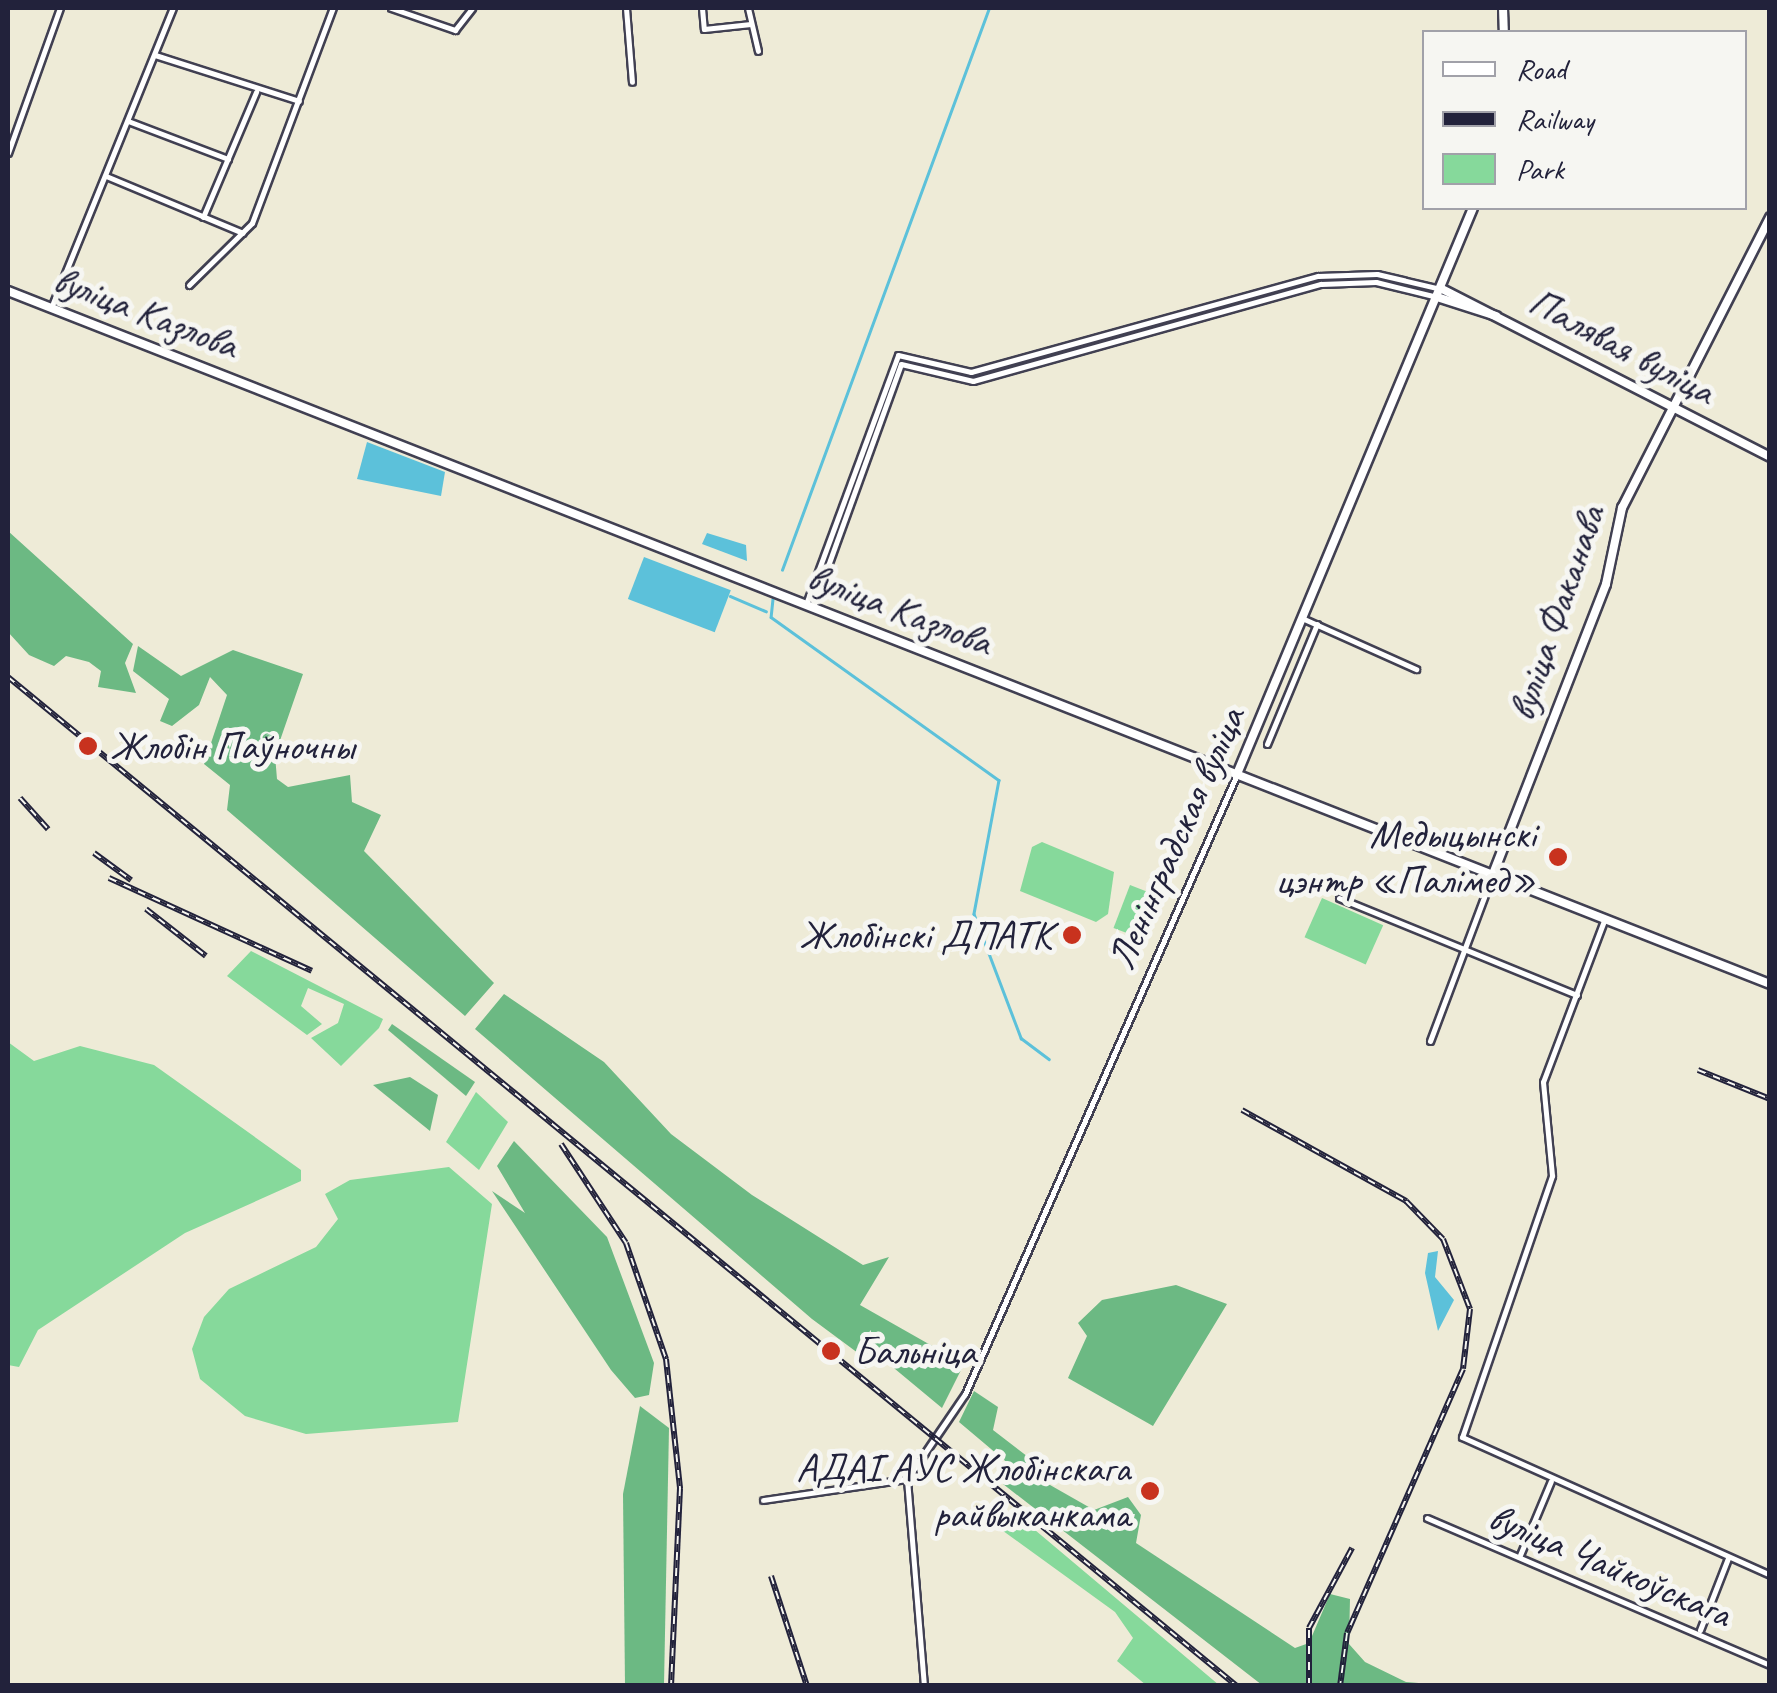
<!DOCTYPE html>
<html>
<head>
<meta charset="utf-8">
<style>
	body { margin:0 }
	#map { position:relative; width:1777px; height:1693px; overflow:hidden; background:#eeebd7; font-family:Caveat,sans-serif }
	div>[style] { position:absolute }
	.green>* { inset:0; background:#86d99b; transform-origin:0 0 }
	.forest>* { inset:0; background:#6cb983 }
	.water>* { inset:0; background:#5cc1da; transform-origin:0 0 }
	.stream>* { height:2.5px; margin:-1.25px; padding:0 1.25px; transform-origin:1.25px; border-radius:1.25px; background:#5cc1da }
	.roads { filter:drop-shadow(2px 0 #414052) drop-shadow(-2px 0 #414052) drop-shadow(0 2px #414052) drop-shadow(0 -2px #414052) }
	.minor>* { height:5px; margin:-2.5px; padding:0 2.5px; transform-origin:2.5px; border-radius:2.5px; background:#fff }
	.major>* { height:8px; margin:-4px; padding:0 4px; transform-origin:4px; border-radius:4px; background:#fff }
	.rail>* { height:6px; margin-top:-3px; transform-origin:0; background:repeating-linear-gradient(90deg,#f6f6f2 0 8px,#22223b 0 16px); box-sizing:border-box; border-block:2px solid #22223b }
	.dots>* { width:28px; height:28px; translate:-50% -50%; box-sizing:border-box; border:5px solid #f6f6f2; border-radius:50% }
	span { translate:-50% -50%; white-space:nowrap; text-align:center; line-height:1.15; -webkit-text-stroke:10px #f6f6f2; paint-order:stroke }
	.street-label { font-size:40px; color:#22223b }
	.poi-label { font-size:40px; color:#22223b }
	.left { translate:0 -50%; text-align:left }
	.right { translate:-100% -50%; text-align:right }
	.frame { position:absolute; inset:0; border:10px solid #22223b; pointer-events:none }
	.legend { position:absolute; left:1422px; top:30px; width:325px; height:180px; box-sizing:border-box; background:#f6f6f2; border:2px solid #a1a1a9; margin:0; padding:12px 18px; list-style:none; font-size:30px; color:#22223b }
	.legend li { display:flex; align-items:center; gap:20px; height:50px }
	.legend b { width:50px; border:2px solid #a1a1a9 }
</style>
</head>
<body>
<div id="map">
	<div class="green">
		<i style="clip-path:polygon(1042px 842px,1114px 872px,1108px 914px,1096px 922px,1020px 891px,1032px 847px)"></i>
		<i style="left:1130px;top:885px;width:22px;height:46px;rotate:21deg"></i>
		<i style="left:1322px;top:898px;width:67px;height:43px;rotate:24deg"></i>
		<i style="clip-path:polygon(251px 951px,383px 1019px,379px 1028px,341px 1066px,311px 1038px,338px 1023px,344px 1004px,308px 988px,301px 1006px,322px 1024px,307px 1035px,227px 976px)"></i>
		<i style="clip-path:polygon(8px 1042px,34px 1061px,80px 1046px,154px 1065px,301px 1170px,301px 1181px,185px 1233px,38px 1330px,19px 1367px,8px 1365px)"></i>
		<i style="clip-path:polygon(476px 1092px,508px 1122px,479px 1170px,446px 1142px)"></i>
		<i style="clip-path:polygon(449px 1167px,492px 1204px,458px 1422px,306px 1434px,245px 1416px,200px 1379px,192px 1349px,204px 1317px,229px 1289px,316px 1247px,338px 1219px,325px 1194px,350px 1180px)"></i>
		<i style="clip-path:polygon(1016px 1514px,1219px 1685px,1146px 1685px,1117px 1661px,1133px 1638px,1115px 1612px,999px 1528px)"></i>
	</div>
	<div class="forest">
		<i style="clip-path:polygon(8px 531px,133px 644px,125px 663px,136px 693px,98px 687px,101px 671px,89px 662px,66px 656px,54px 666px,29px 655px,8px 632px)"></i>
		<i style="clip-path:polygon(138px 646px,181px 676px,233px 650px,303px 674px,275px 755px,277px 779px,288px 787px,350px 775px,352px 802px,381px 815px,364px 851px,494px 983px,465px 1016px,227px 810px,230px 785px,204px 764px,227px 695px,210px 677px,199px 705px,172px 726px,160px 721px,169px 699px,133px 671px)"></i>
		<i style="clip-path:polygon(504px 994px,604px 1062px,671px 1134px,752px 1195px,863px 1265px,889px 1257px,860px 1305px,964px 1364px,942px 1408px,877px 1354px,866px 1359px,812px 1319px,475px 1029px)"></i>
		<i style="clip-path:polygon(392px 1024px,475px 1082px,466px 1096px,388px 1030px)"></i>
		<i style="clip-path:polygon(410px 1077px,438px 1095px,430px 1131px,373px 1085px)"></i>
		<i style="clip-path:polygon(514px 1141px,607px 1237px,654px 1363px,649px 1395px,635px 1398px,611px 1370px,492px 1191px,525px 1213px,497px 1166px)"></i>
		<i style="clip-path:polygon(1176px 1285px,1227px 1304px,1153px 1426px,1068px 1378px,1087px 1336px,1078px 1323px,1102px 1300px)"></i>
		<i style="clip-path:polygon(974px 1391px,998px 1407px,993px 1430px,1036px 1463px,1036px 1477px,1094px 1510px,1128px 1497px,1141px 1515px,1136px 1543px,1295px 1648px,1309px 1643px,1330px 1594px,1350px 1599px,1349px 1644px,1365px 1662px,1406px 1682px,1444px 1685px,1262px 1685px,1003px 1484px,1010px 1465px,959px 1422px)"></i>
		<i style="clip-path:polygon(640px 1406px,669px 1428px,664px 1685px,625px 1685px,623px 1494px)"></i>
	</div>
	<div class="water">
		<i style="clip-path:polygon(367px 442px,445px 472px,441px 496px,357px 479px)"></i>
		<i style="clip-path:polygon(707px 533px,746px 545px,747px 561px,702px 544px)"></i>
		<i style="left:644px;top:557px;width:93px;height:45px;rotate:21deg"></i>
		<i style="clip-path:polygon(1438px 1251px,1435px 1277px,1454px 1300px,1438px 1331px,1425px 1273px,1428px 1253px)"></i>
	</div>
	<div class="stream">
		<i style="left:782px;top:570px;width:599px;rotate:-69.78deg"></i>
		<i style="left:730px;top:596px;width:39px;rotate:23deg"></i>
		<i style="left:773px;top:599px;width:18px;rotate:96deg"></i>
		<i style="left:771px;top:617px;width:280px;rotate:35.6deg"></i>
		<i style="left:999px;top:780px;width:136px;rotate:100.6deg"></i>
		<i style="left:974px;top:914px;width:133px;rotate:69.2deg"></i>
		<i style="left:1021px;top:1038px;width:35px;rotate:37deg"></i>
	</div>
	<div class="roads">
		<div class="minor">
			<i style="left:391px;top:8px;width:68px;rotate:19deg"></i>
			<i style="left:455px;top:30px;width:28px;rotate:-52deg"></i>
			<i style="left:626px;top:8px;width:74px;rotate:85.4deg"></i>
			<i style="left:702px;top:8px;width:21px;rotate:85deg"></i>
			<i style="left:704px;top:29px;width:47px;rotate:-6.1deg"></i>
			<i style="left:748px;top:8px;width:44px;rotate:76.9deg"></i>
			<i style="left:155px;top:55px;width:151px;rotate:17.7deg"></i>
			<i style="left:128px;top:121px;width:107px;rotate:20.8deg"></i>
			<i style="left:8px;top:153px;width:154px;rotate:-70.3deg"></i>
			<i style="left:106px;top:176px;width:148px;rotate:22.6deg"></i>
			<i style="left:203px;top:217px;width:136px;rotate:-67deg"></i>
			<i style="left:189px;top:285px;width:88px;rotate:-44.5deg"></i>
			<i style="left:252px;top:223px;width:230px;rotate:-69.4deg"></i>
			<i style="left:51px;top:308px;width:324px;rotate:-67.9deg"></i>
			<i style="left:806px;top:604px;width:265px;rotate:-69.7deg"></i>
			<i style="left:898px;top:355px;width:75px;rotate:13.1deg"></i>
			<i style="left:971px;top:372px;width:360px;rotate:-15.5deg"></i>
			<i style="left:1318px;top:276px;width:59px;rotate:-1.9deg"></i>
			<i style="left:1377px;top:274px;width:66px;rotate:13.2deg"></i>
			<i style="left:813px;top:607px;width:258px;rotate:-70.1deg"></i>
			<i style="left:901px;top:364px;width:74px;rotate:13.3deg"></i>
			<i style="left:973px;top:381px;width:361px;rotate:-15.6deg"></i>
			<i style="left:1321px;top:284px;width:55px;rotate:-2.1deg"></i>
			<i style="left:1376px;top:282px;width:63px;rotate:13.8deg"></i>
			<i style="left:1304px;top:619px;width:123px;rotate:24.1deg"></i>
			<i style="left:1267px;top:744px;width:130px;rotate:-67.4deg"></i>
			<i style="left:1339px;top:898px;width:257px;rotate:22.2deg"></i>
			<i style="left:1605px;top:918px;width:175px;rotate:110.7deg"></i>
			<i style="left:1543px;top:1082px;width:94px;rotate:84.5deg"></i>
			<i style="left:1552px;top:1176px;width:276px;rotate:109deg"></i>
			<i style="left:1462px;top:1437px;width:338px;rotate:24.1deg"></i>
			<i style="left:1430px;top:1041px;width:176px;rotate:-69.4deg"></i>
			<i style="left:763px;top:1500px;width:146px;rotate:-8.3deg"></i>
			<i style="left:1427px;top:1518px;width:373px;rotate:23.2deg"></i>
			<i style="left:1520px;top:1555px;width:80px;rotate:-67.3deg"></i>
			<i style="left:1700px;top:1630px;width:77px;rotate:-68.7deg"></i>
			<i style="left:924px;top:1686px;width:208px;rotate:-94.7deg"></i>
			<i style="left:907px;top:1479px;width:103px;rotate:-55.7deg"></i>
			<i style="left:965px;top:1394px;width:677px;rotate:-66.31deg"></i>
		</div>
		<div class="major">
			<i style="left:1503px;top:8px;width:24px;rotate:88deg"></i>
			<i style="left:1444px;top:290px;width:366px;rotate:27.1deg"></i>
			<i style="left:8px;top:291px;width:1893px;rotate:21.47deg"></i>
			<i style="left:1440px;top:298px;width:59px;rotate:17.8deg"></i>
			<i style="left:1237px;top:774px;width:613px;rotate:-67.37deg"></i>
			<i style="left:1493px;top:874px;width:311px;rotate:-68.7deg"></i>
			<i style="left:1606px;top:584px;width:78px;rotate:-78.1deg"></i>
			<i style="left:1622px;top:508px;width:326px;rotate:-63deg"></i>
		</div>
	</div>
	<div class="rail">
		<i style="left:8px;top:677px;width:1590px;rotate:39.39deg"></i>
		<i style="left:20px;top:798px;width:42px;rotate:47.9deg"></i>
		<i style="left:94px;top:853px;width:46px;rotate:36.1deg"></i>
		<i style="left:109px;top:878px;width:223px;rotate:24.6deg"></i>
		<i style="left:146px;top:909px;width:76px;rotate:38.1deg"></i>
		<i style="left:1698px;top:1070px;width:78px;rotate:21.9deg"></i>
		<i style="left:1242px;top:1110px;width:188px;rotate:29deg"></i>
		<i style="left:1406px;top:1201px;width:53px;rotate:45.8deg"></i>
		<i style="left:1443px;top:1239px;width:75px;rotate:68.9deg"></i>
		<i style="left:1470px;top:1309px;width:60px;rotate:96.7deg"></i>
		<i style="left:1463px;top:1369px;width:288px;rotate:113.7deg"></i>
		<i style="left:1347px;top:1633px;width:53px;rotate:97.5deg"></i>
		<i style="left:561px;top:1144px;width:118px;rotate:56.7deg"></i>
		<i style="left:626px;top:1243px;width:123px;rotate:71deg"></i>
		<i style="left:666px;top:1359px;width:130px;rotate:83.8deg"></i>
		<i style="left:680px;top:1488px;width:198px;rotate:92.6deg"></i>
		<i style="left:771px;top:1576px;width:116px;rotate:71.9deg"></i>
		<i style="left:1309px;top:1686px;width:58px;rotate:-90deg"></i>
		<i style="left:1309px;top:1628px;width:91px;rotate:-61.7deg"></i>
	</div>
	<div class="dots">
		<i style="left:88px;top:746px;background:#c8321e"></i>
		<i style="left:1558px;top:857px;background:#c8321e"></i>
		<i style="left:1072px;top:935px;background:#c8321e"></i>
		<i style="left:831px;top:1351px;background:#c8321e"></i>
		<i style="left:1150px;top:1491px;background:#c8321e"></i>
	</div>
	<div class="street-label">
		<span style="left:146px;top:312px;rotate:21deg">вуліца Казлова</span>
		<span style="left:1622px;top:346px;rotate:28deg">Палявая вуліца</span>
		<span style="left:900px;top:609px;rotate:21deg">вуліца Казлова</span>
		<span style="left:1556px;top:613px;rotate:-71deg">вуліца Факанава</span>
		<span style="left:1176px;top:838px;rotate:-66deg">Ленінградская вуліца</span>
		<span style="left:1610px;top:1565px;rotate:23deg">вуліца Чайкоўскага</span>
	</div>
	<div class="poi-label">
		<span class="left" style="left:110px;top:746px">Жлобін Паўночны</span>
		<span class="right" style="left:1536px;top:857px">Медыцынскі<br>цэнтр «Палімед»</span>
		<span class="right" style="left:1052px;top:935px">Жлобінскі ДПАТК</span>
		<span class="left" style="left:854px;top:1351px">Бальніца</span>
		<span class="right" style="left:1130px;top:1491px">АДАІ АУС Жлобінскага<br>райвыканкама</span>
	</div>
	<div class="frame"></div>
	<ul class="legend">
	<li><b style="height:12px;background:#fff"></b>Road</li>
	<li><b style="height:12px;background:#22223b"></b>Railway</li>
	<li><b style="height:28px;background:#86d99b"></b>Park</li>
	</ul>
</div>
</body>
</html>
